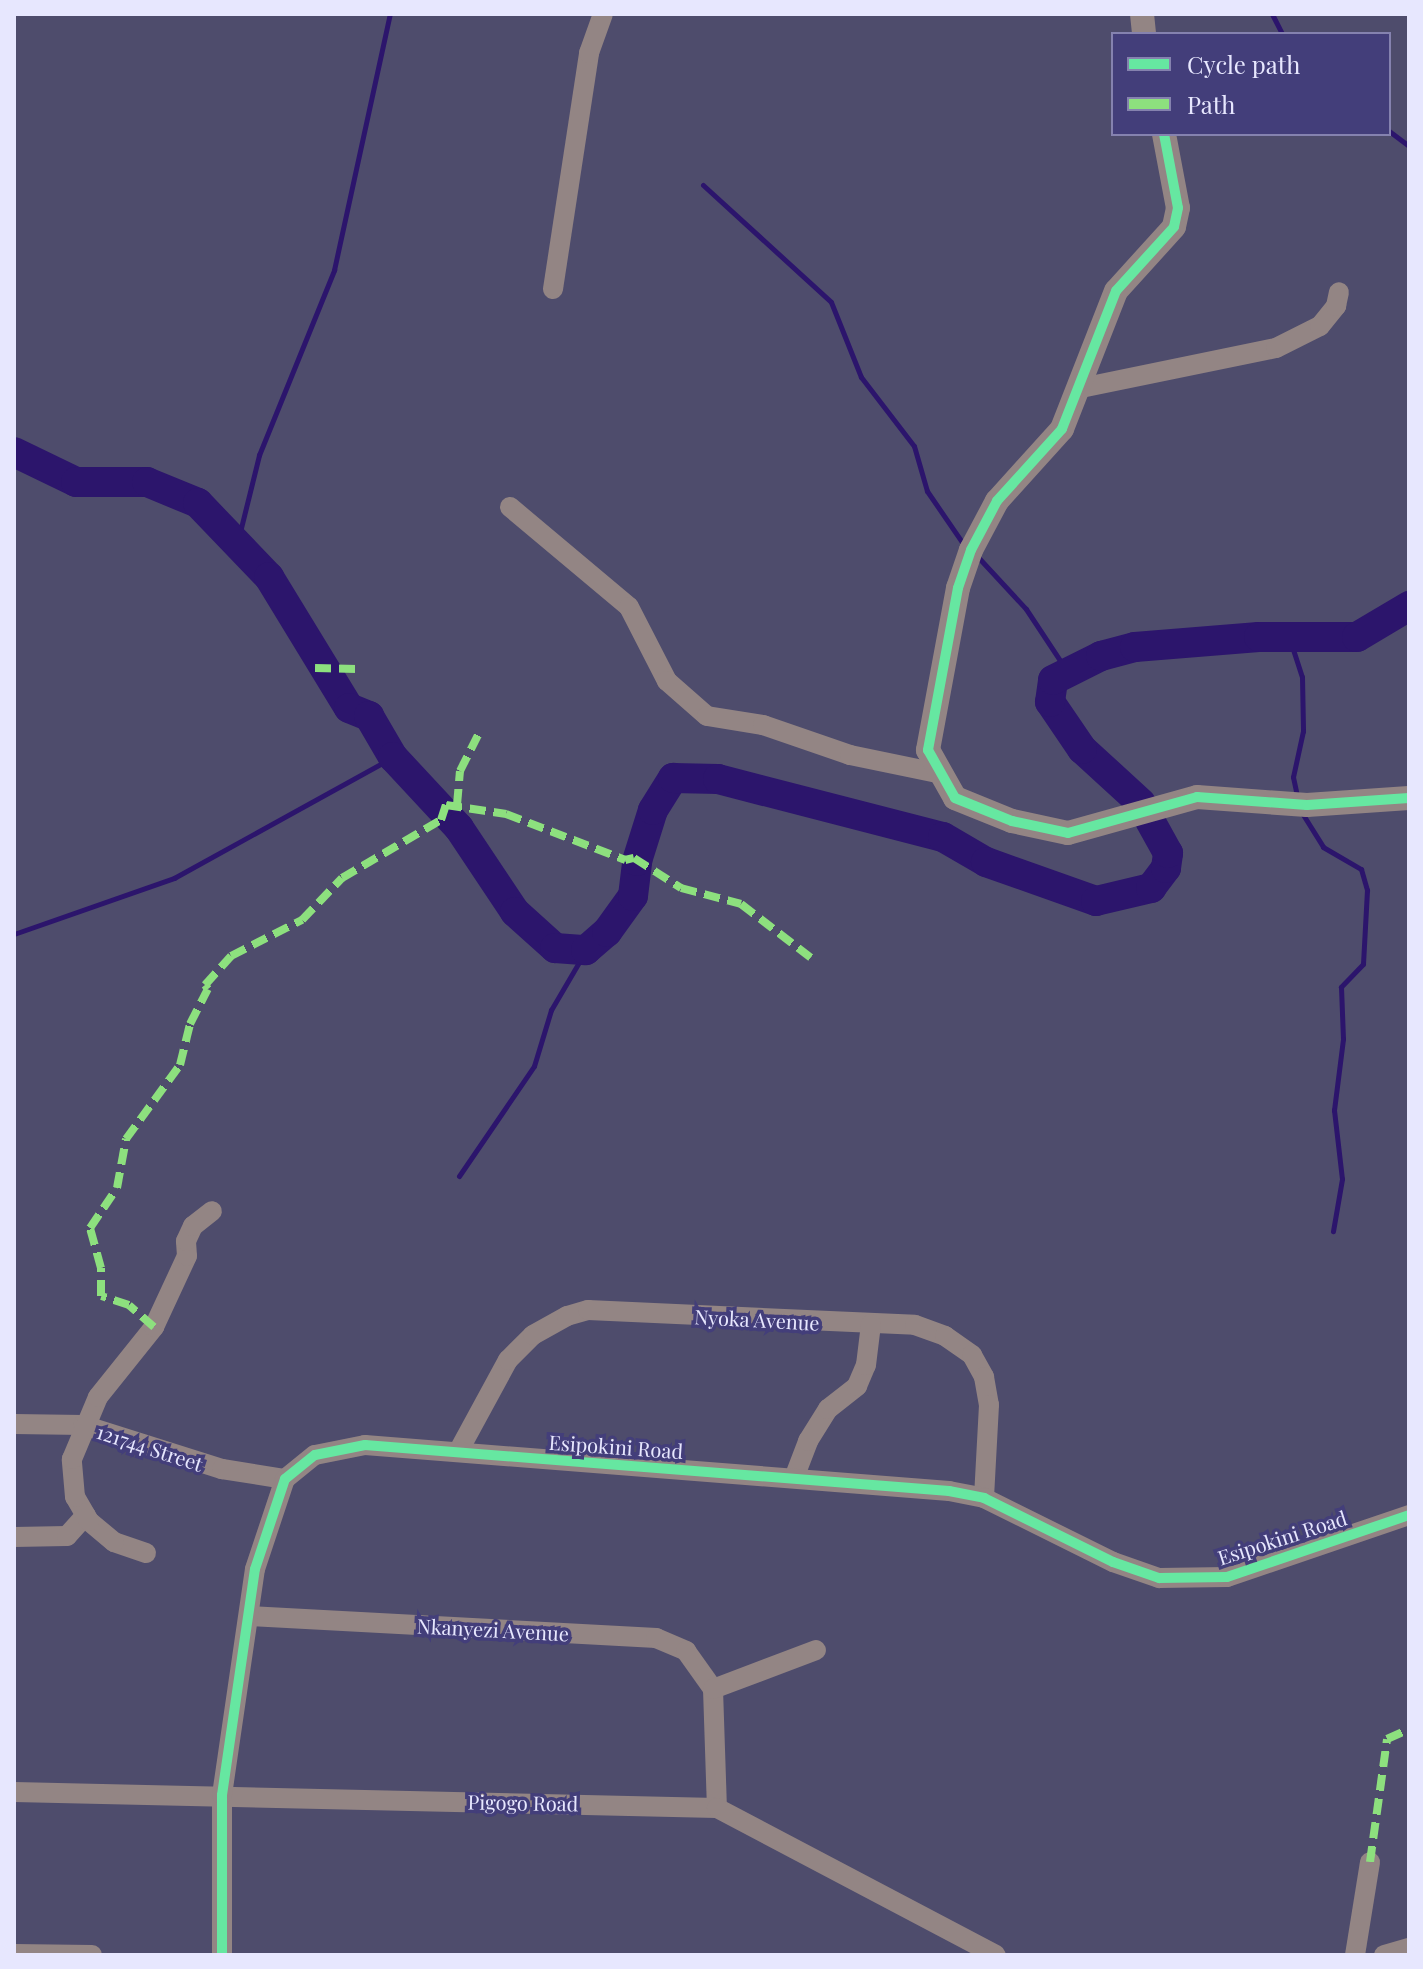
<!DOCTYPE html>
<html>
<head>
<meta charset="utf-8">
<style>
	body { margin:0 }
	#map { position:relative; width:1423px; height:1969px; overflow:hidden; background:#4e4c6c; font-family:"Playfair Display",serif }
	div>[style] { position:absolute }
	.stream>* { height:5px; margin:-2.5px; padding:0 2.5px; transform-origin:2.5px; border-radius:2.5px; background:#2c156c }
	.river>* { height:30px; margin:-15px; padding:0 15px; transform-origin:15px; border-radius:15px; background:#2c156c }
	.minor>* { height:20px; margin:-10px; padding:0 10px; transform-origin:10px; border-radius:10px; background:#938584 }
	.tertiary>* { height:24px; margin:-12px; padding:0 12px; transform-origin:12px; border-radius:12px; background:#938584 }
	.quiet>* { height:8px; margin-top:-4px; transform-origin:0; background:repeating-linear-gradient(90deg,#8de07e 0 16px,transparent 0 24px) }
	.cycleway>* { height:10px; margin:-5px; padding:0 5px; transform-origin:5px; border-radius:5px; background:#66e7a1 }
	span { translate:-50% -50%; white-space:nowrap; text-align:center; line-height:1.15; -webkit-text-stroke:7px #433e7a; paint-order:stroke }
	.street-label { font-size:20px; color:#e7e7fe }
	.frame { position:absolute; inset:0; border:16px solid #e7e7fe; pointer-events:none }
	.legend { position:absolute; left:1111px; top:32px; width:280px; height:104px; box-sizing:border-box; background:#433e7a; border:2px solid #8582af; margin:0; padding:10px 14px; list-style:none; font-size:24px; color:#e7e7fe }
	.legend li { display:flex; align-items:center; gap:16px; height:40px }
	.legend b { width:40px; border:2px solid #8582af }
</style>
</head>
<body>
<div id="map">
	<div class="stream">
		<i style="left:1272px;top:14px;width:22px;rotate:63deg"></i>
		<i style="left:1389px;top:131px;width:25px;rotate:37deg"></i>
		<i style="left:703px;top:185px;width:173px;rotate:42.4deg"></i>
		<i style="left:831px;top:302px;width:81px;rotate:68.2deg"></i>
		<i style="left:861px;top:377px;width:87px;rotate:52.5deg"></i>
		<i style="left:914px;top:446px;width:47px;rotate:73.9deg"></i>
		<i style="left:927px;top:491px;width:69px;rotate:55.6deg"></i>
		<i style="left:238px;top:540px;width:88px;rotate:-76.1deg"></i>
		<i style="left:259px;top:455px;width:200px;rotate:-67.9deg"></i>
		<i style="left:334px;top:270px;width:262px;rotate:-77.7deg"></i>
		<i style="left:977px;top:556px;width:72px;rotate:47.2deg"></i>
		<i style="left:1026px;top:609px;width:78px;rotate:56.5deg"></i>
		<i style="left:1289px;top:637px;width:42px;rotate:72deg"></i>
		<i style="left:1302px;top:677px;width:54px;rotate:88.9deg"></i>
		<i style="left:1303px;top:731px;width:47px;rotate:102.3deg"></i>
		<i style="left:1293px;top:777px;width:19px;rotate:78deg"></i>
		<i style="left:1302px;top:813px;width:40px;rotate:58deg"></i>
		<i style="left:1323px;top:847px;width:44px;rotate:30.1deg"></i>
		<i style="left:1361px;top:869px;width:22px;rotate:74deg"></i>
		<i style="left:1367px;top:890px;width:74px;rotate:93.1deg"></i>
		<i style="left:1363px;top:964px;width:32px;rotate:134deg"></i>
		<i style="left:1341px;top:987px;width:52px;rotate:87.8deg"></i>
		<i style="left:1343px;top:1039px;width:72px;rotate:97.2deg"></i>
		<i style="left:1334px;top:1110px;width:69px;rotate:83.4deg"></i>
		<i style="left:1342px;top:1179px;width:53px;rotate:99.8deg"></i>
		<i style="left:14px;top:934px;width:170px;rotate:-19.3deg"></i>
		<i style="left:174px;top:878px;width:250px;rotate:-28.9deg"></i>
		<i style="left:459px;top:1176px;width:133px;rotate:-55.7deg"></i>
		<i style="left:534px;top:1066px;width:59px;rotate:-73.1deg"></i>
		<i style="left:551px;top:1010px;width:69px;rotate:-59.7deg"></i>
	</div>
	<div class="river">
		<i style="left:14px;top:452px;width:69px;rotate:25.8deg"></i>
		<i style="left:76px;top:482px;width:71px"></i>
		<i style="left:147px;top:482px;width:55px;rotate:22.4deg"></i>
		<i style="left:198px;top:503px;width:103px;rotate:46.2deg"></i>
		<i style="left:269px;top:577px;width:153px;rotate:58.6deg"></i>
		<i style="left:349px;top:708px;width:22px;rotate:22deg"></i>
		<i style="left:369px;top:716px;width:48px;rotate:59.7deg"></i>
		<i style="left:393px;top:757px;width:97px;rotate:47.1deg"></i>
		<i style="left:459px;top:828px;width:101px;rotate:56.3deg"></i>
		<i style="left:515px;top:912px;width:54px;rotate:42deg"></i>
		<i style="left:555px;top:948px;width:31px;rotate:4deg"></i>
		<i style="left:586px;top:950px;width:28px;rotate:-41deg"></i>
		<i style="left:607px;top:932px;width:44px;rotate:-54.2deg"></i>
		<i style="left:633px;top:896px;width:35px;rotate:-83deg"></i>
		<i style="left:637px;top:861px;width:53px;rotate:-72.6deg"></i>
		<i style="left:653px;top:810px;width:38px;rotate:-58deg"></i>
		<i style="left:673px;top:778px;width:45px;rotate:1.3deg"></i>
		<i style="left:718px;top:779px;width:232px;rotate:14.5deg"></i>
		<i style="left:943px;top:837px;width:50px;rotate:30.2deg"></i>
		<i style="left:986px;top:862px;width:117px;rotate:19.5deg"></i>
		<i style="left:1096px;top:901px;width:57px;rotate:-13.3deg"></i>
		<i style="left:1151px;top:888px;width:25px;rotate:-53deg"></i>
		<i style="left:1166px;top:868px;width:15px;rotate:-82deg"></i>
		<i style="left:1168px;top:853px;width:37px;rotate:-119deg"></i>
		<i style="left:1141px;top:803px;width:80px;rotate:-137.5deg"></i>
		<i style="left:1082px;top:749px;width:57px;rotate:-124.2deg"></i>
		<i style="left:1050px;top:702px;width:22px;rotate:-82deg"></i>
		<i style="left:1053px;top:680px;width:54px;rotate:-26.6deg"></i>
		<i style="left:1101px;top:656px;width:35px;rotate:-15deg"></i>
		<i style="left:1135px;top:647px;width:124px;rotate:-4.6deg"></i>
		<i style="left:1259px;top:637px;width:98px"></i>
		<i style="left:1357px;top:637px;width:61px;rotate:-30.8deg"></i>
	</div>
	<div class="minor">
		<i style="left:553px;top:289px;width:239px;rotate:-81.3deg"></i>
		<i style="left:589px;top:53px;width:41px;rotate:-70.3deg"></i>
		<i style="left:1081px;top:388px;width:199px;rotate:-11.6deg"></i>
		<i style="left:1276px;top:348px;width:49px;rotate:-26.6deg"></i>
		<i style="left:1320px;top:326px;width:26px;rotate:-51deg"></i>
		<i style="left:1336px;top:306px;width:14px;rotate:-78deg"></i>
		<i style="left:510px;top:507px;width:155px;rotate:40deg"></i>
		<i style="left:629px;top:607px;width:83px;rotate:62.8deg"></i>
		<i style="left:667px;top:681px;width:53px;rotate:41.2deg"></i>
		<i style="left:707px;top:716px;width:57px;rotate:9.1deg"></i>
		<i style="left:763px;top:725px;width:92px;rotate:19deg"></i>
		<i style="left:850px;top:755px;width:89px;rotate:11.7deg"></i>
		<i style="left:14px;top:1424px;width:69px;rotate:0.8deg"></i>
		<i style="left:83px;top:1425px;width:146px;rotate:17.6deg"></i>
		<i style="left:222px;top:1469px;width:64px;rotate:9deg"></i>
		<i style="left:458px;top:1452px;width:105px;rotate:-61.5deg"></i>
		<i style="left:508px;top:1360px;width:35px;rotate:-45deg"></i>
		<i style="left:533px;top:1335px;width:39px;rotate:-29deg"></i>
		<i style="left:567px;top:1316px;width:22px;rotate:-16deg"></i>
		<i style="left:588px;top:1310px;width:327px;rotate:2.6deg"></i>
		<i style="left:915px;top:1325px;width:32px;rotate:20deg"></i>
		<i style="left:945px;top:1336px;width:33px;rotate:35deg"></i>
		<i style="left:972px;top:1355px;width:25px;rotate:61deg"></i>
		<i style="left:984px;top:1377px;width:28px;rotate:80deg"></i>
		<i style="left:989px;top:1405px;width:93px;rotate:93.1deg"></i>
		<i style="left:794px;top:1478px;width:40px;rotate:-69deg"></i>
		<i style="left:808px;top:1441px;width:38px;rotate:-58deg"></i>
		<i style="left:828px;top:1409px;width:37px;rotate:-38deg"></i>
		<i style="left:857px;top:1386px;width:23px;rotate:-67deg"></i>
		<i style="left:866px;top:1365px;width:41px;rotate:-83deg"></i>
		<i style="left:14px;top:1537px;width:53px;rotate:-1.1deg"></i>
		<i style="left:67px;top:1536px;width:28px;rotate:-48deg"></i>
		<i style="left:146px;top:1553px;width:34px;rotate:-161deg"></i>
		<i style="left:114px;top:1542px;width:33px;rotate:-140deg"></i>
		<i style="left:89px;top:1521px;width:28px;rotate:-120deg"></i>
		<i style="left:75px;top:1497px;width:38px;rotate:-95deg"></i>
		<i style="left:72px;top:1459px;width:67px;rotate:-67.2deg"></i>
		<i style="left:98px;top:1397px;width:90px;rotate:-51.3deg"></i>
		<i style="left:154px;top:1327px;width:78px;rotate:-65.1deg"></i>
		<i style="left:187px;top:1256px;width:15px;rotate:-94deg"></i>
		<i style="left:186px;top:1241px;width:17px;rotate:-65deg"></i>
		<i style="left:193px;top:1226px;width:24px;rotate:-38deg"></i>
		<i style="left:251px;top:1616px;width:406px;rotate:3.1deg"></i>
		<i style="left:656px;top:1638px;width:33px;rotate:23deg"></i>
		<i style="left:686px;top:1651px;width:47px;rotate:54.6deg"></i>
		<i style="left:713px;top:1689px;width:119px;rotate:88.1deg"></i>
		<i style="left:713px;top:1689px;width:110px;rotate:-20.7deg"></i>
		<i style="left:14px;top:1792px;width:703px;rotate:1.3deg"></i>
		<i style="left:717px;top:1808px;width:315px;rotate:27.8deg"></i>
		<i style="left:14px;top:1954px;width:78px;rotate:0.7deg"></i>
		<i style="left:222px;top:1955px;width:160px;rotate:-90deg"></i>
		<i style="left:222px;top:1795px;width:228px;rotate:-81.7deg"></i>
		<i style="left:255px;top:1569px;width:95px;rotate:-71.6deg"></i>
		<i style="left:285px;top:1479px;width:38px;rotate:-39deg"></i>
		<i style="left:315px;top:1455px;width:51px;rotate:-11.3deg"></i>
		<i style="left:365px;top:1445px;width:586px;rotate:4.5deg"></i>
		<i style="left:949px;top:1491px;width:36px;rotate:11deg"></i>
		<i style="left:984px;top:1498px;width:144px;rotate:26.4deg"></i>
		<i style="left:1113px;top:1562px;width:49px;rotate:19.2deg"></i>
		<i style="left:1159px;top:1578px;width:68px;rotate:-0.8deg"></i>
		<i style="left:1227px;top:1577px;width:192px;rotate:-18.8deg"></i>
		<i style="left:1355px;top:1955px;width:94px;rotate:-80.8deg"></i>
		<i style="left:1384px;top:1955px;width:26px;rotate:-16deg"></i>
	</div>
	<div class="tertiary">
		<i style="left:1142px;top:14px;width:20px;rotate:84deg"></i>
		<i style="left:1164px;top:134px;width:75px;rotate:79.3deg"></i>
		<i style="left:1178px;top:208px;width:19px;rotate:102deg"></i>
		<i style="left:1174px;top:227px;width:86px;rotate:132.2deg"></i>
		<i style="left:1116px;top:291px;width:148px;rotate:111.4deg"></i>
		<i style="left:1062px;top:429px;width:97px;rotate:132.1deg"></i>
		<i style="left:997px;top:501px;width:55px;rotate:118deg"></i>
		<i style="left:971px;top:550px;width:40px;rotate:108.9deg"></i>
		<i style="left:958px;top:588px;width:165px;rotate:100.5deg"></i>
		<i style="left:928px;top:750px;width:55px;rotate:60.6deg"></i>
		<i style="left:955px;top:798px;width:61px;rotate:22deg"></i>
		<i style="left:1012px;top:821px;width:57px;rotate:12.1deg"></i>
		<i style="left:1068px;top:833px;width:134px;rotate:-15.6deg"></i>
		<i style="left:1197px;top:797px;width:110px;rotate:4.2deg"></i>
		<i style="left:1307px;top:805px;width:102px;rotate:-3.9deg"></i>
	</div>
	<div class="quiet">
		<i style="left:315px;top:668px;width:42px;rotate:1.4deg"></i>
		<i style="left:457px;top:805px;width:34px;rotate:-85deg"></i>
		<i style="left:460px;top:771px;width:47px;rotate:-63.4deg"></i>
		<i style="left:154px;top:1327px;width:33px;rotate:-139deg"></i>
		<i style="left:129px;top:1305px;width:29px;rotate:-162deg"></i>
		<i style="left:101px;top:1296px;width:28px;rotate:-90deg"></i>
		<i style="left:101px;top:1268px;width:41px;rotate:-105.4deg"></i>
		<i style="left:90px;top:1228px;width:48px;rotate:-56deg"></i>
		<i style="left:117px;top:1188px;width:50px;rotate:-79.6deg"></i>
		<i style="left:126px;top:1139px;width:92px;rotate:-53.9deg"></i>
		<i style="left:180px;top:1065px;width:42px;rotate:-76.3deg"></i>
		<i style="left:190px;top:1024px;width:39px;rotate:-63deg"></i>
		<i style="left:208px;top:989px;width:5px;rotate:-127deg"></i>
		<i style="left:205px;top:985px;width:39px;rotate:-48deg"></i>
		<i style="left:231px;top:956px;width:80px;rotate:-26.9deg"></i>
		<i style="left:302px;top:920px;width:58px;rotate:-46.4deg"></i>
		<i style="left:342px;top:878px;width:115px;rotate:-30.4deg"></i>
		<i style="left:441px;top:820px;width:16px;rotate:-72deg"></i>
		<i style="left:446px;top:805px;width:61px;rotate:8.5deg"></i>
		<i style="left:506px;top:814px;width:128px;rotate:21.1deg"></i>
		<i style="left:625px;top:860px;width:9px;rotate:-13deg"></i>
		<i style="left:634px;top:858px;width:56px;rotate:32.6deg"></i>
		<i style="left:681px;top:888px;width:62px;rotate:14.9deg"></i>
		<i style="left:741px;top:904px;width:88px;rotate:37.6deg"></i>
		<i style="left:1370px;top:1862px;width:124px;rotate:-82.1deg"></i>
		<i style="left:1387px;top:1739px;width:24px;rotate:-24deg"></i>
	</div>
	<div class="cycleway">
		<i style="left:1164px;top:134px;width:75px;rotate:79.3deg"></i>
		<i style="left:1178px;top:208px;width:19px;rotate:102deg"></i>
		<i style="left:1174px;top:227px;width:86px;rotate:132.2deg"></i>
		<i style="left:1116px;top:291px;width:148px;rotate:111.4deg"></i>
		<i style="left:1062px;top:429px;width:97px;rotate:132.1deg"></i>
		<i style="left:997px;top:501px;width:55px;rotate:118deg"></i>
		<i style="left:971px;top:550px;width:40px;rotate:108.9deg"></i>
		<i style="left:958px;top:588px;width:165px;rotate:100.5deg"></i>
		<i style="left:928px;top:750px;width:55px;rotate:60.6deg"></i>
		<i style="left:955px;top:798px;width:61px;rotate:22deg"></i>
		<i style="left:1012px;top:821px;width:57px;rotate:12.1deg"></i>
		<i style="left:1068px;top:833px;width:134px;rotate:-15.6deg"></i>
		<i style="left:1197px;top:797px;width:110px;rotate:4.2deg"></i>
		<i style="left:1307px;top:805px;width:102px;rotate:-3.9deg"></i>
		<i style="left:222px;top:1955px;width:160px;rotate:-90deg"></i>
		<i style="left:222px;top:1795px;width:228px;rotate:-81.7deg"></i>
		<i style="left:255px;top:1569px;width:95px;rotate:-71.6deg"></i>
		<i style="left:285px;top:1479px;width:38px;rotate:-39deg"></i>
		<i style="left:315px;top:1455px;width:51px;rotate:-11.3deg"></i>
		<i style="left:365px;top:1445px;width:586px;rotate:4.5deg"></i>
		<i style="left:949px;top:1491px;width:36px;rotate:11deg"></i>
		<i style="left:984px;top:1498px;width:144px;rotate:26.4deg"></i>
		<i style="left:1113px;top:1562px;width:49px;rotate:19.2deg"></i>
		<i style="left:1159px;top:1578px;width:68px;rotate:-0.8deg"></i>
		<i style="left:1227px;top:1577px;width:192px;rotate:-18.8deg"></i>
	</div>
	<div class="street-label">
		<span style="left:757px;top:1319px;rotate:3deg">Nyoka Avenue</span>
		<span style="left:616px;top:1446px;rotate:4deg">Esipokini Road</span>
		<span style="left:150px;top:1447px;rotate:18deg">121744 Street</span>
		<span style="left:1282px;top:1537px;rotate:-18deg">Esipokini Road</span>
		<span style="left:493px;top:1629px;rotate:3deg">Nkanyezi Avenue</span>
		<span style="left:523px;top:1802px;rotate:1deg">Pigogo Road</span>
	</div>
	<div class="frame"></div>
	<ul class="legend">
	<li><b style="height:10px;background:#66e7a1"></b>Cycle path</li>
	<li><b style="height:10px;background:#8de07e"></b>Path</li>
	</ul>
</div>
</body>
</html>
